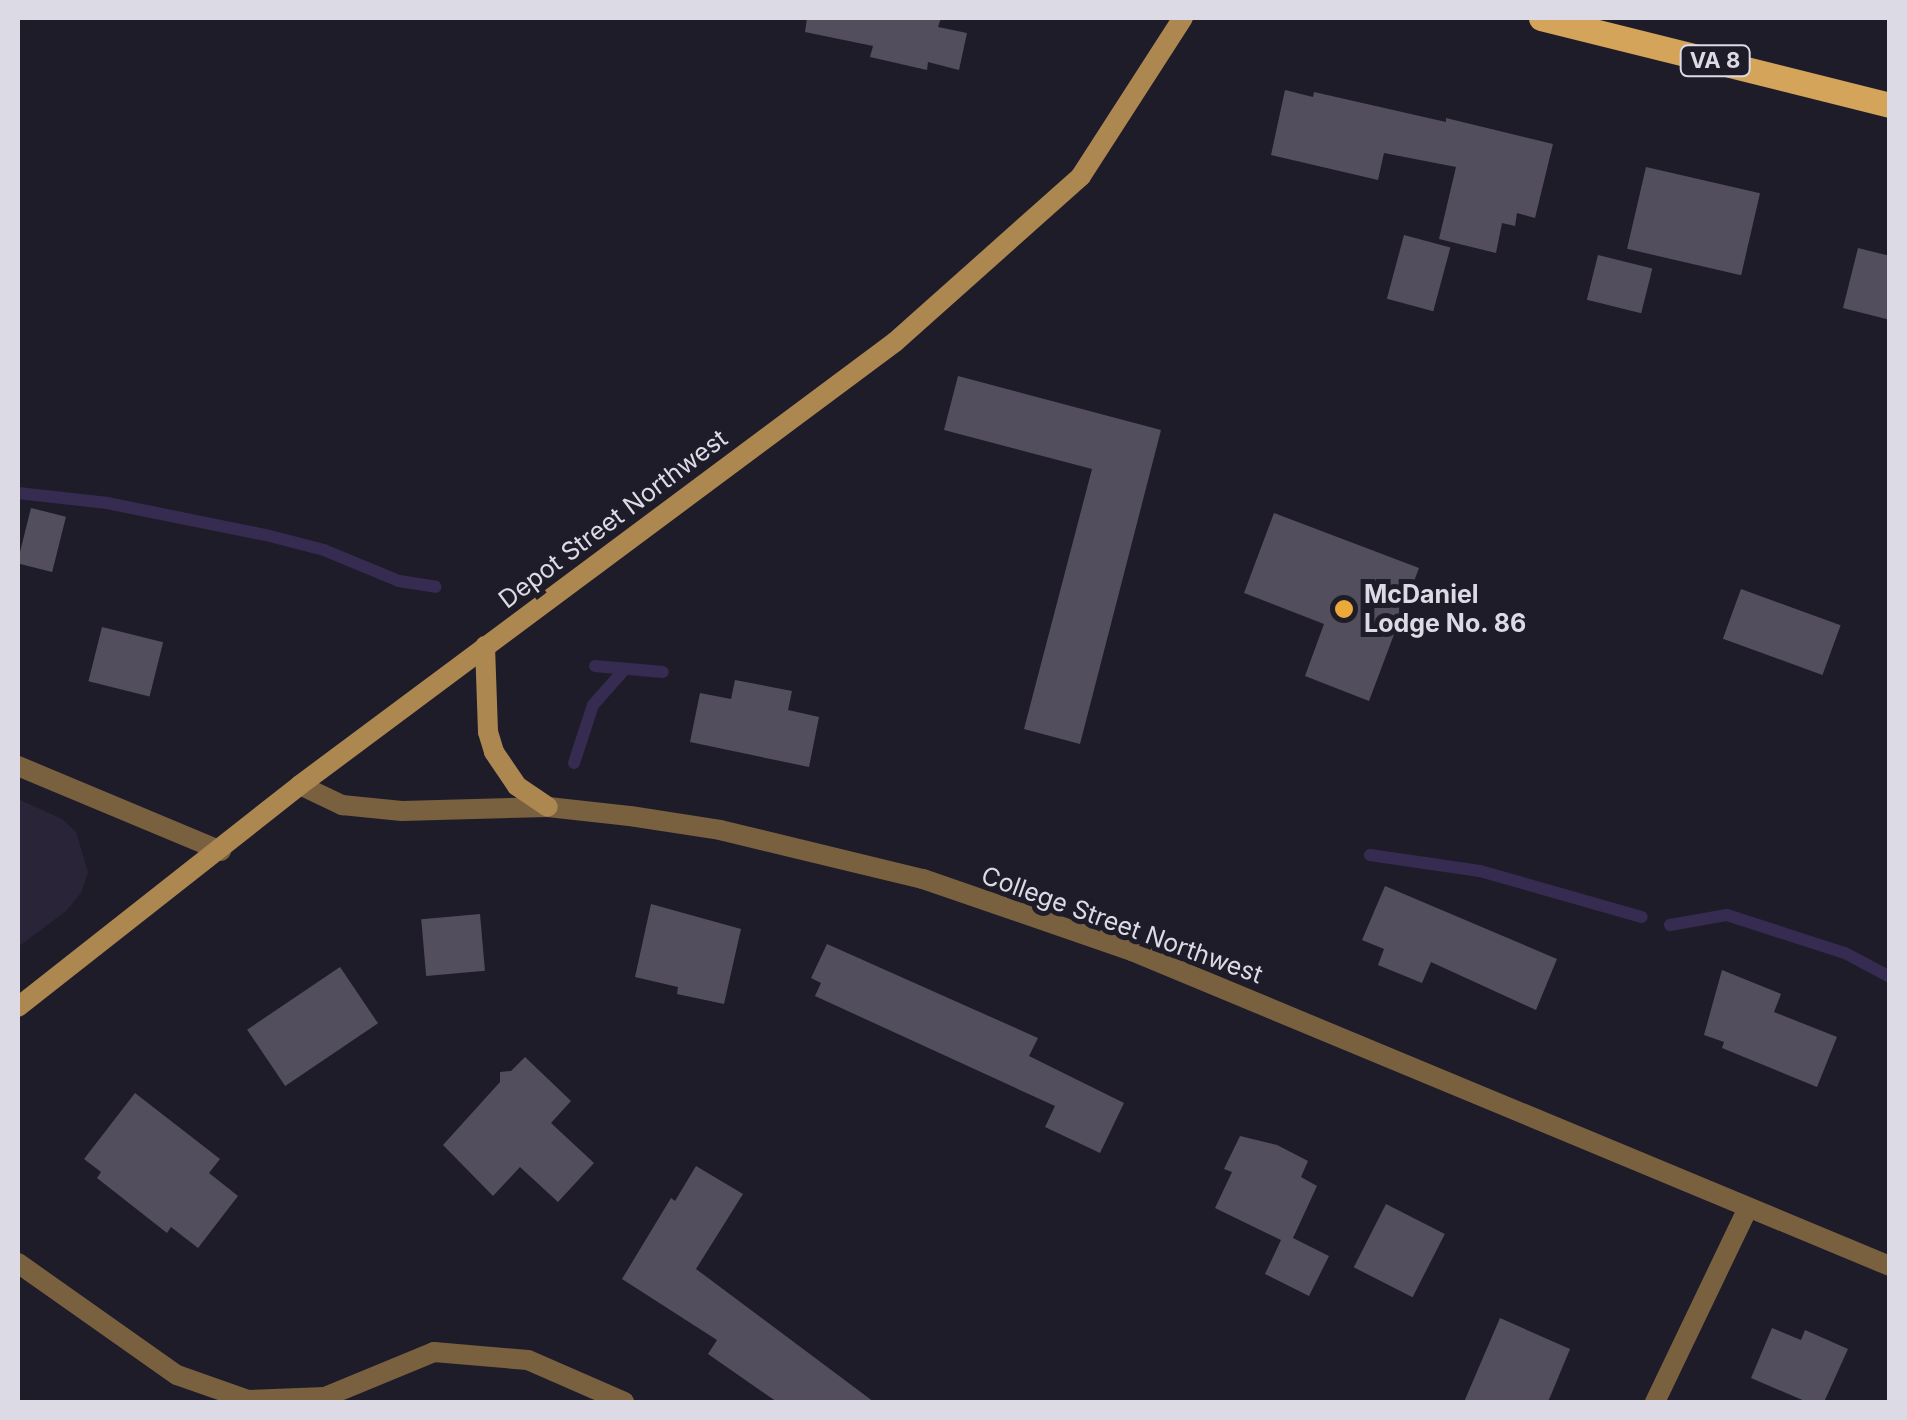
<!DOCTYPE html>
<html>
<head>
<meta charset="utf-8">
<style>
	body { margin:0 }
	#map { position:relative; width:1907px; height:1420px; overflow:hidden; background:#1f1c2a; font-family:Inter,sans-serif }
	div>[style] { position:absolute }
	.built>* { inset:0; background:#292438 }
	.stream>* { height:12px; margin:-6px; padding:0 6px; transform-origin:6px; border-radius:6px; background:#362c52 }
	.building>* { inset:0; background:#524e5e; transform-origin:0 0 }
	.minor>* { height:20px; margin:-10px; padding:0 10px; transform-origin:10px; border-radius:10px; background:#796140 }
	.tertiary>* { height:20px; margin:-10px; padding:0 10px; transform-origin:10px; border-radius:10px; background:#796140 }
	.secondary>* { height:20px; margin:-10px; padding:0 10px; transform-origin:10px; border-radius:10px; background:#ad8750 }
	.primary>* { height:25px; margin:-12.5px; padding:0 12.5px; transform-origin:12.5px; border-radius:12.5px; background:#d5a45b }
	.dots>* { width:28px; height:28px; translate:-50% -50%; box-sizing:border-box; border:5px solid #1f1c2a; border-radius:50% }
	span { translate:-50% -50%; white-space:nowrap; text-align:center; line-height:1.15; -webkit-text-stroke:10px #1f1c2a; paint-order:stroke }
	.shield-label span { padding:2px 8px; background:#1f1c2a; border:2px solid; border-radius:8px; -webkit-text-stroke-width:0 }
	.shield-label { font-size:22px; color:#dcdae4; font-weight:700 }
	.street-label { font-size:25px; color:#dcdae4 }
	.poi-label { font-size:25px; color:#dcdae4; font-weight:700 }
	.left { translate:0 -50%; text-align:left }
	.frame { position:absolute; inset:0; border:20px solid #dcdae4; pointer-events:none }
</style>
</head>
<body>
<div id="map">
	<div class="built">
		<i style="clip-path:polygon(18px 799px,62px 819px,76px 832px,88px 872px,81px 893px,66px 911px,18px 947px)"></i>
	</div>
	<div class="stream">
		<i style="left:18px;top:493px;width:90px;rotate:6.4deg"></i>
		<i style="left:107px;top:503px;width:162px;rotate:11.4deg"></i>
		<i style="left:266px;top:535px;width:60px;rotate:14.5deg"></i>
		<i style="left:324px;top:550px;width:81px;rotate:22.5deg"></i>
		<i style="left:399px;top:581px;width:37px;rotate:9deg"></i>
		<i style="left:595px;top:666px;width:68px;rotate:5deg"></i>
		<i style="left:574px;top:763px;width:61px;rotate:-71.9deg"></i>
		<i style="left:593px;top:705px;width:48px;rotate:-48.4deg"></i>
		<i style="left:1370px;top:855px;width:111px;rotate:8.3deg"></i>
		<i style="left:1480px;top:871px;width:168px;rotate:15.9deg"></i>
		<i style="left:1670px;top:925px;width:58px;rotate:-10deg"></i>
		<i style="left:1727px;top:915px;width:124px;rotate:17.9deg"></i>
		<i style="left:1845px;top:953px;width:51px;rotate:28.1deg"></i>
	</div>
	<div class="building">
		<i style="clip-path:polygon(807px 18px,941px 18px,938px 27px,967px 33px,959px 70px,928px 62px,927px 70px,870px 57px,873px 46px,805px 32px)"></i>
		<i style="clip-path:polygon(1285px 90px,1313px 97px,1314px 92px,1446px 122px,1446px 118px,1553px 144px,1535px 218px,1517px 213px,1515px 226px,1502px 223px,1496px 253px,1439px 239px,1456px 167px,1384px 153px,1378px 180px,1271px 155px)"></i>
		<i style="left:1646px;top:167px;width:117px;height:84px;rotate:13deg"></i>
		<i style="left:1404px;top:235px;width:48px;height:66px;rotate:15deg"></i>
		<i style="clip-path:polygon(1858px 248px,1890px 256px,1890px 320px,1843px 308px)"></i>
		<i style="left:1598px;top:255px;width:56px;height:46px;rotate:14deg"></i>
		<i style="clip-path:polygon(958px 376px,1161px 430px,1080px 744px,1024px 729px,1092px 469px,944px 430px)"></i>
		<i style="left:31px;top:508px;width:36px;height:57px;rotate:14deg"></i>
		<i style="clip-path:polygon(1274px 513px,1419px 568px,1369px 701px,1305px 676px,1324px 624px,1244px 593px)"></i>
		<i style="left:1741px;top:589px;width:106px;height:53px;rotate:20deg"></i>
		<i style="left:102px;top:627px;width:63px;height:56px;rotate:14deg"></i>
		<i style="clip-path:polygon(735px 680px,792px 691px,788px 710px,819px 717px,809px 767px,690px 742px,700px 693px,731px 699px)"></i>
		<i style="clip-path:polygon(1385px 886px,1557px 959px,1536px 1010px,1431px 962px,1422px 983px,1378px 965px,1384px 949px,1362px 940px)"></i>
		<i style="clip-path:polygon(651px 904px,741px 929px,724px 1004px,677px 994px,678px 987px,635px 977px)"></i>
		<i style="left:480px;top:914px;width:57px;height:59px;rotate:85deg"></i>
		<i style="clip-path:polygon(827px 944px,1038px 1038px,1029px 1056px,1124px 1103px,1100px 1153px,1045px 1127px,1055px 1106px,815px 996px,821px 983px,811px 978px)"></i>
		<i style="left:340px;top:967px;width:68px;height:112px;rotate:56deg"></i>
		<i style="clip-path:polygon(1722px 970px,1781px 994px,1774px 1012px,1837px 1037px,1817px 1087px,1722px 1048px,1724px 1042px,1704px 1035px)"></i>
		<i style="clip-path:polygon(525px 1057px,571px 1101px,551px 1123px,594px 1163px,558px 1202px,520px 1167px,493px 1196px,443px 1145px,500px 1082px,500px 1072px,511px 1071px)"></i>
		<i style="clip-path:polygon(135px 1093px,220px 1159px,209px 1173px,238px 1196px,198px 1248px,171px 1227px,167px 1233px,97px 1178px,101px 1172px,84px 1159px)"></i>
		<i style="clip-path:polygon(1240px 1136px,1277px 1145px,1308px 1161px,1301px 1177px,1317px 1186px,1293px 1238px,1329px 1256px,1309px 1296px,1265px 1274px,1281px 1240px,1215px 1208px,1232px 1172px,1224px 1169px)"></i>
		<i style="clip-path:polygon(696px 1166px,743px 1194px,696px 1269px,874px 1402px,777px 1402px,708px 1354px,717px 1340px,622px 1279px,671px 1198px,675px 1201px)"></i>
		<i style="left:1386px;top:1204px;width:66px;height:71px;rotate:27deg"></i>
		<i style="clip-path:polygon(1500px 1318px,1570px 1349px,1548px 1402px,1464px 1402px)"></i>
		<i style="clip-path:polygon(1772px 1328px,1801px 1340px,1805px 1330px,1848px 1349px,1824px 1402px,1807px 1402px,1751px 1378px)"></i>
	</div>
	<div class="minor">
		<i style="left:18px;top:766px;width:220px;rotate:22.7deg"></i>
		<i style="left:18px;top:1263px;width:194px;rotate:35.2deg"></i>
		<i style="left:177px;top:1375px;width:75px;rotate:19.4deg"></i>
		<i style="left:248px;top:1400px;width:77px;rotate:-2.2deg"></i>
		<i style="left:325px;top:1397px;width:118px;rotate:-22.4deg"></i>
		<i style="left:434px;top:1352px;width:94px;rotate:4.9deg"></i>
		<i style="left:528px;top:1360px;width:105px;rotate:23.6deg"></i>
		<i style="left:1655px;top:1402px;width:213px;rotate:-64.4deg"></i>
	</div>
	<div class="tertiary">
		<i style="left:300px;top:785px;width:47px;rotate:25.5deg"></i>
		<i style="left:342px;top:805px;width:60px;rotate:5.7deg"></i>
		<i style="left:402px;top:811px;width:146px;rotate:-1.6deg"></i>
		<i style="left:548px;top:807px;width:82px;rotate:6.3deg"></i>
		<i style="left:630px;top:816px;width:91px;rotate:8.8deg"></i>
		<i style="left:720px;top:830px;width:209px;rotate:13.6deg"></i>
		<i style="left:923px;top:879px;width:221px;rotate:19deg"></i>
		<i style="left:1132px;top:951px;width:821px;rotate:22.57deg"></i>
	</div>
	<div class="secondary">
		<i style="left:485px;top:646px;width:86px;rotate:88deg"></i>
		<i style="left:488px;top:732px;width:21px;rotate:73deg"></i>
		<i style="left:494px;top:752px;width:41px;rotate:55.9deg"></i>
		<i style="left:517px;top:786px;width:37px;rotate:34deg"></i>
		<i style="left:18px;top:1007px;width:359px;rotate:-38.2deg"></i>
		<i style="left:300px;top:785px;width:742px;rotate:-36.67deg"></i>
		<i style="left:895px;top:342px;width:249px;rotate:-41.7deg"></i>
		<i style="left:1081px;top:176px;width:188px;rotate:-57.2deg"></i>
	</div>
	<div class="primary">
		<i style="left:1541px;top:18px;width:360px;rotate:14deg"></i>
	</div>
	<div class="dots">
		<i style="left:1344px;top:609px;background:#eba93a"></i>
	</div>
	<div class="shield-label">
		<span style="left:1715px;top:61px">VA 8</span>
	</div>
	<div class="street-label">
		<span style="left:613px;top:519px;rotate:-37deg">Depot Street Northwest</span>
		<span style="left:1122px;top:925px;rotate:20deg">College Street Northwest</span>
	</div>
	<div class="poi-label">
		<span class="left" style="left:1364px;top:609px">McDaniel<br>Lodge No. 86</span>
	</div>
	<div class="frame"></div>
</div>
</body>
</html>
